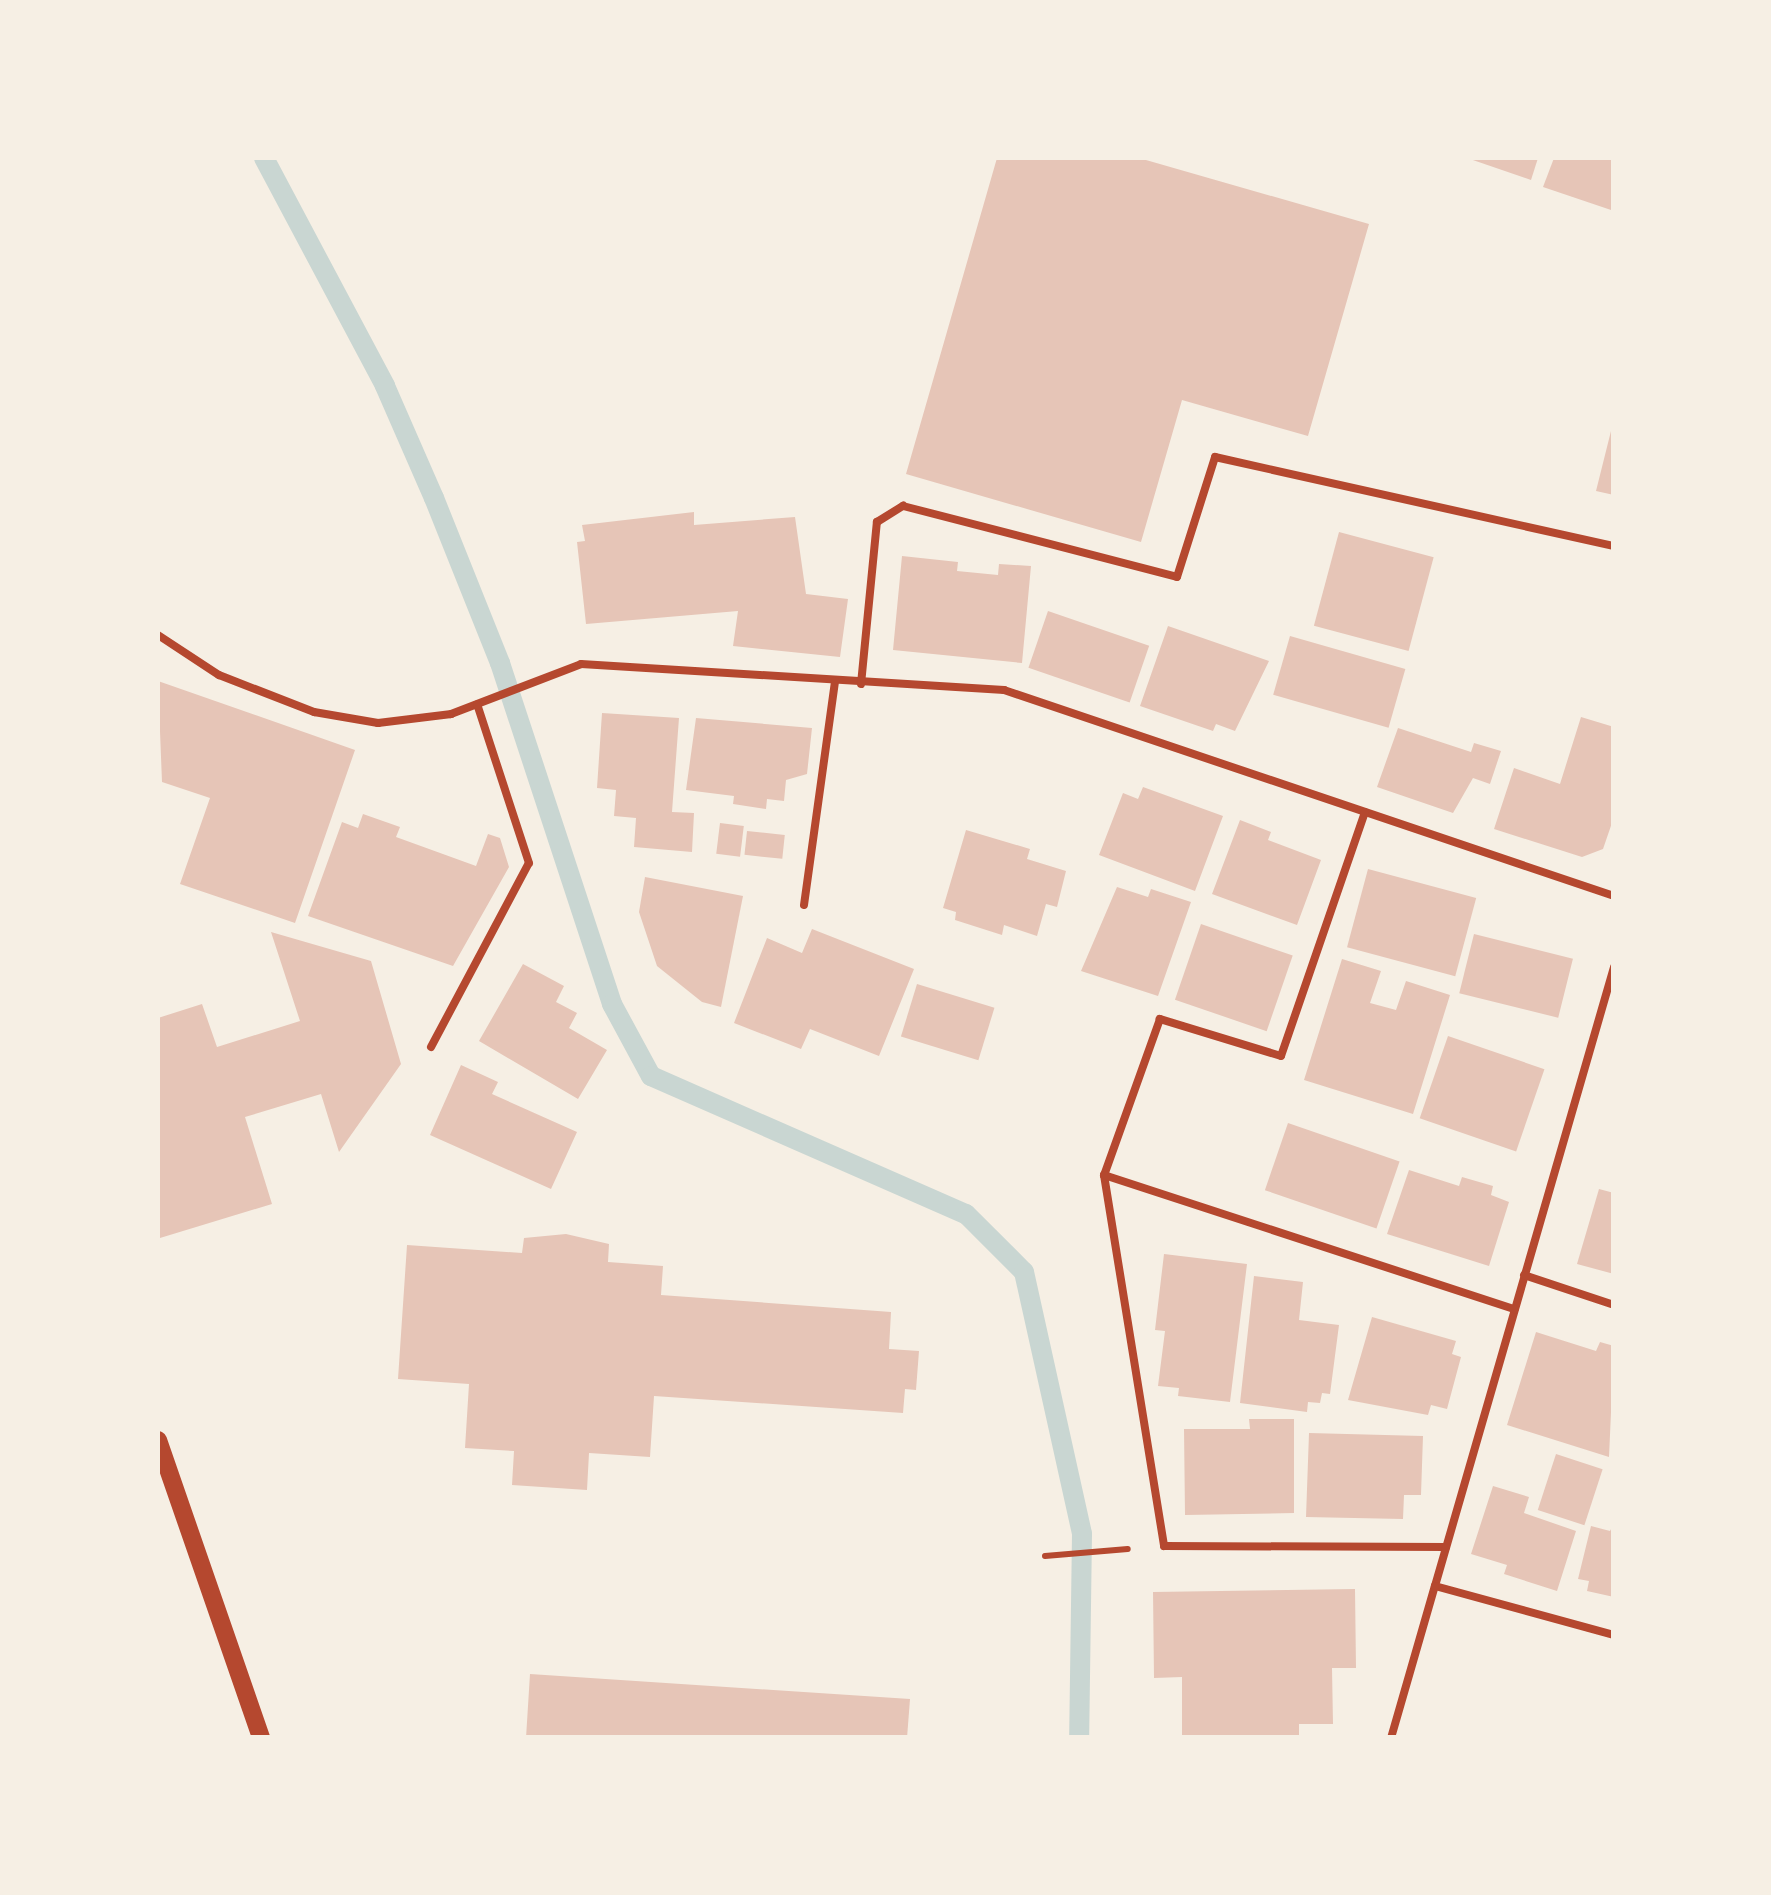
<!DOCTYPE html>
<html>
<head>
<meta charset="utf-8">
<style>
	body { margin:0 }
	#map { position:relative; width:1771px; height:1895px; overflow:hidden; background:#f6efe4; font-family:Quicksand,sans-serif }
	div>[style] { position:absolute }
	.stream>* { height:20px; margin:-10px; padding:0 10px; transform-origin:10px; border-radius:10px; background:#c9d6d2 }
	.building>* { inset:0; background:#e6c5b7; transform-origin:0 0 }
	.path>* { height:6px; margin:-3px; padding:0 3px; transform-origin:3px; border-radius:3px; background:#b5482f }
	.service>* { height:8px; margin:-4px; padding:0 4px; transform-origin:4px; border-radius:4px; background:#b5482f }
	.tertiary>* { height:18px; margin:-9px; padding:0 9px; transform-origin:9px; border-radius:9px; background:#b5482f }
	span { translate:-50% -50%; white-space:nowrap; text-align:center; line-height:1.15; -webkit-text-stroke:8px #f6efe4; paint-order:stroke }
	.frame { position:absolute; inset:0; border:160px solid #f6efe4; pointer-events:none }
</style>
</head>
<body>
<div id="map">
	<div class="stream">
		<i style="left:264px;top:158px;width:258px;rotate:62deg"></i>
		<i style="left:385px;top:386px;width:122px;rotate:66.4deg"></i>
		<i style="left:434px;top:498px;width:178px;rotate:68.2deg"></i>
		<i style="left:500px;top:663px;width:359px;rotate:71.8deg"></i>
		<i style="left:612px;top:1004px;width:82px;rotate:61.6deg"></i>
		<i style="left:651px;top:1076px;width:344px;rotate:23.7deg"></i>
		<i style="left:966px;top:1214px;width:82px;rotate:45deg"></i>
		<i style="left:1024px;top:1272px;width:268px;rotate:77.5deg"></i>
		<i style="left:1082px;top:1534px;width:204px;rotate:90.8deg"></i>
	</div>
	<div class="building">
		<i style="clip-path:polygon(997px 158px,1139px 158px,1369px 224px,1308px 436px,1182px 400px,1141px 542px,906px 474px)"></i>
		<i style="clip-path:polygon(1467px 158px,1538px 158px,1531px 180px)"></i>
		<i style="clip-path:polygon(1554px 158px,1614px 158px,1614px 211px,1543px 187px)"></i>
		<i style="clip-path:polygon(1612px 427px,1614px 427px,1614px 495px,1596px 491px)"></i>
		<i style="clip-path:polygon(694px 512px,694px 525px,795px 517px,806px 594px,848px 599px,840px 657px,733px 646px,738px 611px,586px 624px,577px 542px,585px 541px,582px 525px)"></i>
		<i style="left:1339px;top:532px;width:98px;height:97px;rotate:15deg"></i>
		<i style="clip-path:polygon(902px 556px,958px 562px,957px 571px,998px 575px,999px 564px,1031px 566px,1022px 663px,893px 650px)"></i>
		<i style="left:1048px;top:611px;width:107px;height:60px;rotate:19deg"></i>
		<i style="clip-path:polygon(1168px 626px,1269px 661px,1235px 731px,1216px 724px,1213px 731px,1140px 706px)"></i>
		<i style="left:1290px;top:636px;width:120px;height:61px;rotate:16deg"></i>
		<i style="clip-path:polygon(158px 681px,355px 750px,295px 923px,180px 884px,210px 798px,162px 782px)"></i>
		<i style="clip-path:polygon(602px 713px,679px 718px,672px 812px,694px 813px,692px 852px,634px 847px,636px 818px,614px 816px,616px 790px,597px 788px)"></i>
		<i style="clip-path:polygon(1581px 717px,1614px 727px,1614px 817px,1603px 849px,1582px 857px,1494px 829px,1514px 768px,1560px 784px)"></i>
		<i style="clip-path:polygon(696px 718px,812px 728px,807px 774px,786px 780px,784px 801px,767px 799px,766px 809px,733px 804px,734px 796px,686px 790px)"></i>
		<i style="clip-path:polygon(1398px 728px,1471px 752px,1474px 743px,1501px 751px,1490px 784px,1473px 778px,1453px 813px,1377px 787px)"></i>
		<i style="clip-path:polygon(1143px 787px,1223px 816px,1195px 891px,1099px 855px,1123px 793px,1138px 799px)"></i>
		<i style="clip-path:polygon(363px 814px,400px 827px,396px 837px,476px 866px,488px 834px,500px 838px,509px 867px,453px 966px,308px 916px,342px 822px,358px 828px)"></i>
		<i style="clip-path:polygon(1240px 820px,1271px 832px,1268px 840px,1321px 860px,1297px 925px,1212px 894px)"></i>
		<i style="left:720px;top:823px;width:24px;height:31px;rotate:7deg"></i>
		<i style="clip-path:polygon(966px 830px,1030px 849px,1027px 859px,1066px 871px,1057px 907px,1046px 904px,1037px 936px,1004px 925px,1002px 935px,955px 920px,956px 912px,943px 908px)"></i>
		<i style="left:747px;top:831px;width:38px;height:24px;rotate:6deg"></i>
		<i style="left:1368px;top:869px;width:112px;height:81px;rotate:15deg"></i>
		<i style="clip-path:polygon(645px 877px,743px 896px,721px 1007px,702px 1002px,657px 966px,639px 912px)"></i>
		<i style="clip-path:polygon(1117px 887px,1148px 897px,1151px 889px,1191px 902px,1158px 996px,1081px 971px)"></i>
		<i style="left:1201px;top:924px;width:97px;height:80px;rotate:19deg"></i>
		<i style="clip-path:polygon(812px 929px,914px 969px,879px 1056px,810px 1029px,801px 1049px,734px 1023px,767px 938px,802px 953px)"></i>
		<i style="clip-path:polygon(271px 932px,371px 961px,401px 1064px,339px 1152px,321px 1094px,245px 1117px,272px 1204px,160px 1238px,158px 1018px,202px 1004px,217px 1047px,300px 1021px)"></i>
		<i style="left:1474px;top:934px;width:102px;height:61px;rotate:14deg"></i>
		<i style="clip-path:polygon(1342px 959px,1381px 971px,1370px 1003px,1396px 1010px,1406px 981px,1450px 995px,1413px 1114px,1304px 1080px)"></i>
		<i style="clip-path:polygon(523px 964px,564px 986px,556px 1002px,577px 1013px,569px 1028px,607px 1050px,578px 1099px,479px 1041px)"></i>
		<i style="left:917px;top:984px;width:81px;height:55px;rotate:17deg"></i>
		<i style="left:1448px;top:1036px;width:102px;height:87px;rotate:19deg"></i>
		<i style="clip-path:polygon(461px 1065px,498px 1082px,492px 1094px,577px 1132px,551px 1189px,430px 1135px)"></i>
		<i style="left:1288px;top:1123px;width:118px;height:71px;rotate:19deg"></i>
		<i style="clip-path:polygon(1409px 1170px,1459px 1186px,1462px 1177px,1493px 1186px,1491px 1195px,1509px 1202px,1489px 1266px,1387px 1234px)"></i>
		<i style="clip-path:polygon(1599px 1189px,1614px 1193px,1614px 1274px,1577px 1264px)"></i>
		<i style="clip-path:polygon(566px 1234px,609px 1244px,608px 1262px,663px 1266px,661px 1295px,891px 1312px,889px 1349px,919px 1351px,916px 1390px,905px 1389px,903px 1413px,654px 1396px,650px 1457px,589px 1453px,587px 1490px,512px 1485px,514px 1451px,465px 1448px,469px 1384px,398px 1379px,407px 1245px,522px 1253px,524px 1238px)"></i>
		<i style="clip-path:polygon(1164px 1254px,1247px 1264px,1230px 1402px,1178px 1396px,1179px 1388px,1158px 1386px,1165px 1331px,1155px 1330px)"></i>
		<i style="clip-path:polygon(1254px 1276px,1303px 1282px,1299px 1320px,1339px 1325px,1330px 1394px,1322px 1393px,1320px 1403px,1308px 1402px,1307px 1412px,1240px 1403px)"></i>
		<i style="clip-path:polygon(1372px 1317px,1456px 1341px,1452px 1354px,1461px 1357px,1447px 1409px,1431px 1405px,1428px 1415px,1348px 1400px)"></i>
		<i style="clip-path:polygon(1536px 1332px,1596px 1351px,1600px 1342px,1614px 1346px,1609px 1457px,1507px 1425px)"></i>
		<i style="clip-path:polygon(1249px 1419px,1294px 1419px,1294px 1513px,1185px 1515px,1184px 1429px,1250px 1429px)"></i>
		<i style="clip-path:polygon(1309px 1433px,1423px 1436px,1421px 1495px,1404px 1495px,1403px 1519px,1306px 1517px)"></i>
		<i style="left:1556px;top:1454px;width:49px;height:59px;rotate:18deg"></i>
		<i style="clip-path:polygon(1493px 1486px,1529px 1497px,1524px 1513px,1576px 1531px,1557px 1591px,1504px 1574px,1507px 1565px,1471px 1554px)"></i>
		<i style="clip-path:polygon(1614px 1523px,1614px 1597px,1587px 1591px,1589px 1581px,1578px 1579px,1591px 1526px,1610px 1531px)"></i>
		<i style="clip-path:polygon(1355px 1589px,1356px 1668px,1332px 1668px,1333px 1724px,1299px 1724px,1299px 1738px,1182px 1738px,1182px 1677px,1154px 1678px,1153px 1592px)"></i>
		<i style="clip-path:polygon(530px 1674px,910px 1699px,907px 1738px,526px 1738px)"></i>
	</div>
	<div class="path">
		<i style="left:1045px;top:1556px;width:83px;rotate:-4.8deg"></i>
	</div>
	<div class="service">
		<i style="left:158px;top:635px;width:73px;rotate:33.3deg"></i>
		<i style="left:219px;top:675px;width:102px;rotate:21.3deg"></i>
		<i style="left:314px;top:712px;width:65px;rotate:9.8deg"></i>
		<i style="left:378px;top:723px;width:74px;rotate:-7deg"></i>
		<i style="left:451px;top:714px;width:139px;rotate:-21deg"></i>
		<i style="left:581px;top:664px;width:424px;rotate:3.5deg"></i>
		<i style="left:1004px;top:690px;width:644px;rotate:18.66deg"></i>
		<i style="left:861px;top:684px;width:163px;rotate:-84.4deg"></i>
		<i style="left:877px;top:522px;width:31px;rotate:-32deg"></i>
		<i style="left:903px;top:506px;width:283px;rotate:14.5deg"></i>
		<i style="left:1177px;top:577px;width:126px;rotate:-72.4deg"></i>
		<i style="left:1215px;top:457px;width:409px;rotate:12.6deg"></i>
		<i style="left:1365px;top:812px;width:258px;rotate:109deg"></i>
		<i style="left:1281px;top:1056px;width:127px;rotate:-163deg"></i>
		<i style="left:1160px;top:1019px;width:166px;rotate:109.7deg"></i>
		<i style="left:1104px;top:1175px;width:376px;rotate:80.8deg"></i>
		<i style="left:1164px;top:1546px;width:282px;rotate:0.2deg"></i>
		<i style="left:804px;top:905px;width:226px;rotate:-82.1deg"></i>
		<i style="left:1614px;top:967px;width:644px;rotate:106.13deg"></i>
		<i style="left:1435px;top:1586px;width:186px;rotate:15.3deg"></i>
		<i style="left:431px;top:1047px;width:208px;rotate:-62deg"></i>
		<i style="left:529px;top:863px;width:167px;rotate:-108.1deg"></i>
		<i style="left:1104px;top:1175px;width:432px;rotate:18.1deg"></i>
		<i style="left:1524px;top:1275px;width:95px;rotate:18.4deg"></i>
		<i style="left:1391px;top:1738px;width:158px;rotate:-73.9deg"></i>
	</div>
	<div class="tertiary">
		<i style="left:158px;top:1440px;width:315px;rotate:70.9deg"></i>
	</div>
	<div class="frame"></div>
</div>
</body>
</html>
